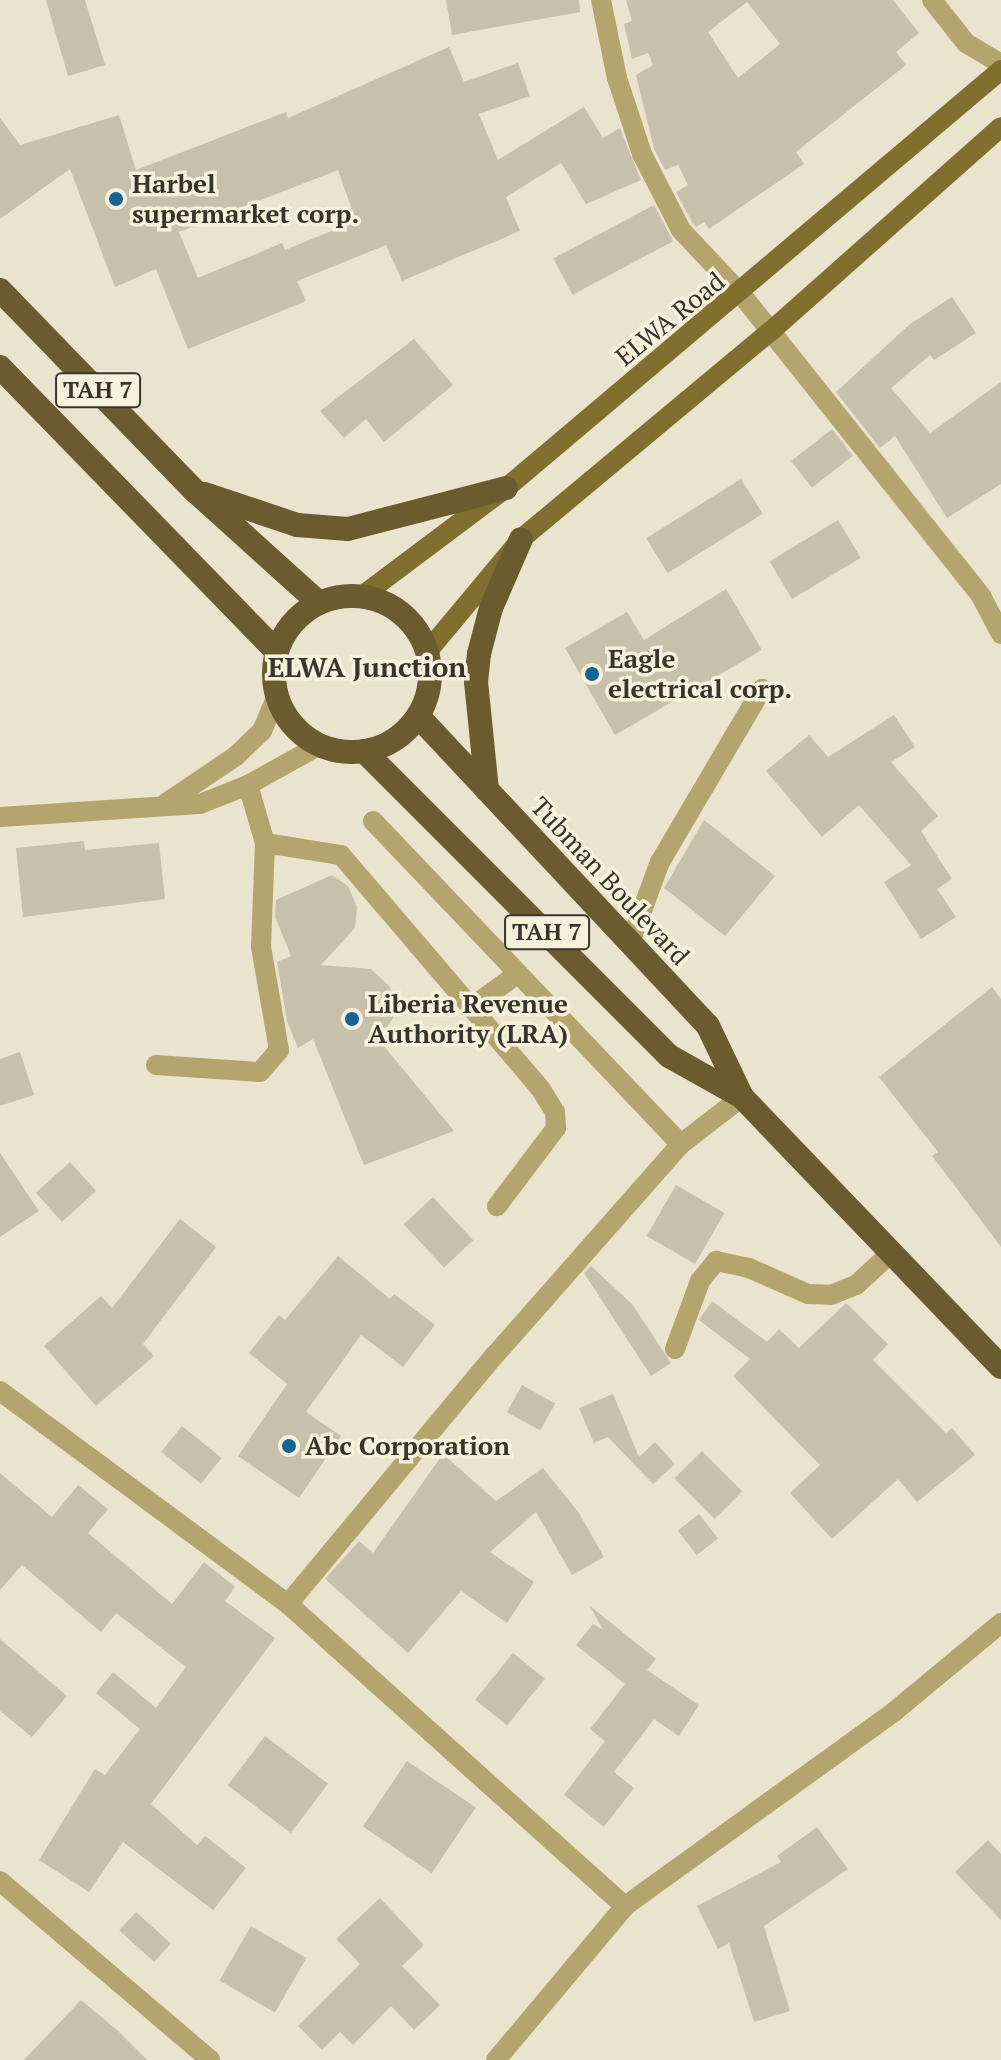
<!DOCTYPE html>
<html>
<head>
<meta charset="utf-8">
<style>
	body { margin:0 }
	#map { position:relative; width:1001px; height:2060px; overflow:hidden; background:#eae4cf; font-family:"PT Serif",serif }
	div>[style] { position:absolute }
	.building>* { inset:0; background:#c7c1ac; transform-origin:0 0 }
	.minor>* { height:20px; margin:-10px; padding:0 10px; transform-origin:10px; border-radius:10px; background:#b4a46d }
	.major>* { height:20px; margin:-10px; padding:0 10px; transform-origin:10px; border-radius:10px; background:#816f2f }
	.highway>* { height:24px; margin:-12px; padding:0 12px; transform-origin:12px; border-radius:12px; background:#6a5c2e }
	.highway>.ring { margin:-12px; padding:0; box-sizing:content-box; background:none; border:24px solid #6a5c2e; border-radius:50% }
	.dots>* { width:22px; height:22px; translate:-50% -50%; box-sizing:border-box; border:4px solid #f7f1dc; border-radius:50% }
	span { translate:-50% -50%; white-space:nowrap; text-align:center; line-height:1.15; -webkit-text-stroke:7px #f7f1dc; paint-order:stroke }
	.shield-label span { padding:2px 6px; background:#f7f1dc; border:2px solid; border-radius:6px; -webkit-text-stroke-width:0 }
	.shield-label { font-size:24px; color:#37352d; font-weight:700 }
	.poi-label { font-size:26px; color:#37352d; font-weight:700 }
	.left { translate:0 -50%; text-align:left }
	.street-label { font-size:26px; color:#37352d }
	.neighbourhood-label { font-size:28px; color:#37352d; font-weight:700 }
</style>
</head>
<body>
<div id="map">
	<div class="building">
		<i style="clip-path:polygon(46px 0,85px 0,105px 65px,68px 76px)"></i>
		<i style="clip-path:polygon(446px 0,579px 0,580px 12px,452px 35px)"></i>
		<i style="clip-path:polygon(evenodd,626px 0,893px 0,919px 33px,896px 52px,906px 65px,796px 152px,804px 164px,709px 229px,704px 222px,696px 227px,692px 222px,676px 192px,688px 185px,678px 165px,665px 170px,654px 149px,636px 75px,653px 65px,648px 53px,632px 59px,624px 24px,632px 21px,626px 0,747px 2px,780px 44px,738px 78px,708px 32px,747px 2px)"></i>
		<i style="clip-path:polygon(evenodd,449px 47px,464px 82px,518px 63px,530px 96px,479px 114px,498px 160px,584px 107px,603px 138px,620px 128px,641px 180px,586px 204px,561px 163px,506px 197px,520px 231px,402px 281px,386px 245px,297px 281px,306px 301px,188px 349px,156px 269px,115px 287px,70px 169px,0 219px,0 118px,20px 145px,119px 115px,136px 170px,286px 112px,288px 118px,449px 47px,338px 170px,356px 221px,285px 250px,282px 243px,198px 278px,179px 232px,338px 170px)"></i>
		<i style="left:654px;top:205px;width:41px;height:114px;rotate:62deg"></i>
		<i style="clip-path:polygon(952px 297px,976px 333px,934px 360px,930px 355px,891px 388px,930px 433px,1001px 382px,1001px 484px,947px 518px,895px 436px,880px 448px,836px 392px,910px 324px)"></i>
		<i style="clip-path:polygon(414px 339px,453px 385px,384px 442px,366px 419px,344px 438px,320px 411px)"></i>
		<i style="left:832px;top:429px;width:34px;height:52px;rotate:52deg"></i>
		<i style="left:741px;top:479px;width:41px;height:112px;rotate:58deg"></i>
		<i style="left:838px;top:520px;width:44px;height:80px;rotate:59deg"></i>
		<i style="clip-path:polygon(726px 589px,762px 650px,615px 735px,565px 648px,627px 612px,644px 640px)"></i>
		<i style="clip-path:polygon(894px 715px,915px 747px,891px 762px,938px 816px,921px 831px,952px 879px,937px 889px,956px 917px,921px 939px,884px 882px,911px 865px,859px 805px,822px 837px,766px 771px,809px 735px,828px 757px)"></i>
		<i style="clip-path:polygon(704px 820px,775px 876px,725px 936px,664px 888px)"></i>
		<i style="clip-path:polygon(84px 841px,85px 850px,159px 843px,165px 899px,23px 917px,16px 848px)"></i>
		<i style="clip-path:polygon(332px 875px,348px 886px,357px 907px,355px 928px,321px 965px,371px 969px,389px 986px,398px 1010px,379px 1040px,454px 1131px,364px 1165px,313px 1039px,298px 1048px,287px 1021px,277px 962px,291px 956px,275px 917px,276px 900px)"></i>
		<i style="clip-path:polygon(992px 987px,1001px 999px,1001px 1247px,932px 1156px,938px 1152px,879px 1077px)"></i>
		<i style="clip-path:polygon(20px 1052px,34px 1095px,0 1106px,0 1059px)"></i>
		<i style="clip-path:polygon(0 1153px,39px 1211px,0 1237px)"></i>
		<i style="left:70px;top:1162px;width:39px;height:46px;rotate:48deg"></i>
		<i style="left:676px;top:1185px;width:56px;height:59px;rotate:30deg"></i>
		<i style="left:433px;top:1197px;width:59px;height:40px;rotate:47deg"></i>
		<i style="clip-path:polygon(180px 1219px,216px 1247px,143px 1344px,154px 1356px,96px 1406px,44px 1346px,101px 1296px,112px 1308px)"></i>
		<i style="clip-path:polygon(338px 1256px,390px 1299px,394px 1294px,435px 1325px,403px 1367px,361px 1335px,306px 1412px,341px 1436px,299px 1498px,238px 1456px,287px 1384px,249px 1353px,279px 1315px,285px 1320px)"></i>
		<i style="clip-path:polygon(591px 1266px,632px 1304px,671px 1363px,651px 1376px,584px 1273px)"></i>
		<i style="clip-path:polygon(712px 1301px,767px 1342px,779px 1329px,799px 1348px,846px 1303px,888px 1344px,873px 1360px,946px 1433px,952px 1428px,975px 1455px,917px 1502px,898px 1479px,832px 1539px,790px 1493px,820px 1465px,733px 1376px,750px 1359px,699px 1320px)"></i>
		<i style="left:522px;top:1385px;width:38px;height:31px;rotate:29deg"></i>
		<i style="clip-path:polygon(613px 1394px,639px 1457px,655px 1442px,675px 1464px,653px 1484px,608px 1437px,594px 1443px,579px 1408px)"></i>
		<i style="left:182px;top:1426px;width:51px;height:33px;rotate:39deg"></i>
		<i style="left:702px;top:1451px;width:57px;height:39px;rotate:45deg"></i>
		<i style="clip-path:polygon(443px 1454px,496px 1501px,543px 1468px,579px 1513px,604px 1557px,572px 1575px,536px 1512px,490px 1552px,534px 1582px,507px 1623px,461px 1591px,408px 1653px,325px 1579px,359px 1541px,373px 1553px)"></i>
		<i style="clip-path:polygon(0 1473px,52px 1517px,78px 1485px,108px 1509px,88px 1533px,172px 1604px,204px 1562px,235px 1587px,225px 1601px,275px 1638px,151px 1804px,197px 1845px,205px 1836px,246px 1868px,213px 1910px,123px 1842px,89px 1892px,39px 1860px,95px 1769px,105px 1775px,140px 1729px,96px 1693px,113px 1672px,156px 1708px,186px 1667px,116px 1613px,101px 1632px,22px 1565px,0 1590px)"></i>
		<i style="left:699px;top:1514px;width:31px;height:27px;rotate:52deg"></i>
		<i style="clip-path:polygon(590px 1606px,656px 1659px,647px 1670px,699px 1705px,679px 1736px,654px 1719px,614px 1772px,634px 1788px,604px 1827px,564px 1795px,605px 1741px,590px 1729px,625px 1684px,576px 1645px,593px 1624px,603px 1630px)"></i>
		<i style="clip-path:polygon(0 1639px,67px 1696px,32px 1737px,0 1711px)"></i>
		<i style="left:513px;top:1653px;width:41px;height:60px;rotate:39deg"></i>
		<i style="left:265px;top:1736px;width:79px;height:62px;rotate:37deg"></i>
		<i style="left:407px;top:1761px;width:83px;height:79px;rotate:34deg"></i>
		<i style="clip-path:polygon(817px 1827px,848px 1869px,764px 1926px,790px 2011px,754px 2022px,729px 1943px,718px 1949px,697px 1906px,781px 1862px,777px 1856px)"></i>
		<i style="clip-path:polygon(988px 1840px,1001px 1854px,1001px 1920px,955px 1872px)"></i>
		<i style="clip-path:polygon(380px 1898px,424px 1945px,402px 1966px,440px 2005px,414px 2030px,391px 2006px,353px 2045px,340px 2032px,322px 2050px,298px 2026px,360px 1964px,336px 1939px)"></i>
		<i style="left:136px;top:1912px;width:47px;height:25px;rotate:42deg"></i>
		<i style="left:251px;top:1926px;width:64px;height:63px;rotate:30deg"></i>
		<i style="clip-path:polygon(81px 2000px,117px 2030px,147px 2060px,24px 2060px)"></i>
	</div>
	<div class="minor">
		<i style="left:601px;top:0;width:80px;rotate:78.4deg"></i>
		<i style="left:617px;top:78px;width:80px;rotate:71.8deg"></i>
		<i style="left:642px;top:154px;width:85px;rotate:62.8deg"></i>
		<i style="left:681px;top:230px;width:88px;rotate:46.8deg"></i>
		<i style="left:741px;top:294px;width:386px;rotate:51.5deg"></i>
		<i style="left:981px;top:596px;width:43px;rotate:62.2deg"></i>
		<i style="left:932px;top:0;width:55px;rotate:51.7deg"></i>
		<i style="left:966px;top:43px;width:41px;rotate:31deg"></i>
		<i style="left:166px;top:803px;width:84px;rotate:-33.9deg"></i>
		<i style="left:236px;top:756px;width:36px;rotate:-44deg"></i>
		<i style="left:262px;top:731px;width:38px;rotate:-67deg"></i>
		<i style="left:0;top:817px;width:200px;rotate:-3.7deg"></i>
		<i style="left:200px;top:804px;width:52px;rotate:-21.6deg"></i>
		<i style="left:248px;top:785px;width:82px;rotate:-29.1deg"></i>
		<i style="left:373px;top:821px;width:446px;rotate:46.4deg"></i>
		<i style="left:265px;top:843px;width:77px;rotate:9deg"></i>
		<i style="left:341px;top:855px;width:306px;rotate:49.5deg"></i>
		<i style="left:540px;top:1088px;width:28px;rotate:58deg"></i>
		<i style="left:555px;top:1112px;width:16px;rotate:86deg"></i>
		<i style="left:556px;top:1128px;width:98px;rotate:127.1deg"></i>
		<i style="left:630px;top:943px;width:86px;rotate:-69.7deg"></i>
		<i style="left:660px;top:862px;width:201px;rotate:-59.5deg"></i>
		<i style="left:473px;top:1006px;width:53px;rotate:-35.8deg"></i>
		<i style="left:156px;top:1065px;width:104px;rotate:3.9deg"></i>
		<i style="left:260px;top:1072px;width:29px;rotate:-49deg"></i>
		<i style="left:279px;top:1050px;width:105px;rotate:-99.9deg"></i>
		<i style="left:261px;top:947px;width:104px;rotate:-87.8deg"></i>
		<i style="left:265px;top:843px;width:60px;rotate:-106.3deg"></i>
		<i style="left:675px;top:1349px;width:72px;rotate:-69.8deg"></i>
		<i style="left:700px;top:1281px;width:26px;rotate:-51deg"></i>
		<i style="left:716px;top:1261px;width:34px;rotate:12deg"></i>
		<i style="left:749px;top:1268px;width:64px;rotate:23.8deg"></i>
		<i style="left:808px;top:1294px;width:23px;rotate:2deg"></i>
		<i style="left:831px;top:1295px;width:27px;rotate:-22deg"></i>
		<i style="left:856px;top:1285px;width:46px;rotate:-42.4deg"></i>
		<i style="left:0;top:1391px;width:358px;rotate:36.5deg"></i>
		<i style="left:288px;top:1604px;width:453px;rotate:41.9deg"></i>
		<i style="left:288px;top:1604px;width:324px;rotate:-50.3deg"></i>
		<i style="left:495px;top:1355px;width:281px;rotate:-48.6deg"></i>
		<i style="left:681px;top:1144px;width:77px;rotate:-37.6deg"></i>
		<i style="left:0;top:1881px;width:276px;rotate:40.4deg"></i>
		<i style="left:496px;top:2060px;width:201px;rotate:-50deg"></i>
		<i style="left:625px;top:1906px;width:333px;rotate:-35.8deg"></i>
		<i style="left:895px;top:1711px;width:138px;rotate:-39.7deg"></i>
	</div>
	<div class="major">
		<i style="left:362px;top:596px;width:180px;rotate:-36.9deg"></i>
		<i style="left:506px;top:488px;width:648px;rotate:-40.18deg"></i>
		<i style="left:427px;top:652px;width:147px;rotate:-50.2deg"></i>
		<i style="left:521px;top:539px;width:325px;rotate:-39.8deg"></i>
		<i style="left:771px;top:331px;width:307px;rotate:-41.6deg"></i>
	</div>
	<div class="highway">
		<i style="left:0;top:290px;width:280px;rotate:45.9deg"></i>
		<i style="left:195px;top:491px;width:167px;rotate:42.1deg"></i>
		<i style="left:0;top:367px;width:397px;rotate:45.8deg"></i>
		<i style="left:205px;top:494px;width:97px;rotate:18.6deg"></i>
		<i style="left:297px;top:525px;width:51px;rotate:4.5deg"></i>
		<i style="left:348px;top:529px;width:163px;rotate:-14.5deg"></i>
		<i class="ring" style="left:274px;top:596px;width:132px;height:132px"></i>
		<i style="left:418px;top:716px;width:424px;rotate:46.9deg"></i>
		<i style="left:708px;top:1026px;width:79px;rotate:64.4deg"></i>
		<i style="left:364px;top:751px;width:431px;rotate:45deg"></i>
		<i style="left:669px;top:1056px;width:84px;rotate:29.3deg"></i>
		<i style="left:742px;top:1097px;width:374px;rotate:46.2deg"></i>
		<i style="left:487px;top:790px;width:109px;rotate:-95.8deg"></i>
		<i style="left:476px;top:682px;width:28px;rotate:-84deg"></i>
		<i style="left:479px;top:654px;width:48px;rotate:-75.4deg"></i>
		<i style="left:491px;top:608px;width:75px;rotate:-66.5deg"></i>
	</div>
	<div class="dots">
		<i style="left:116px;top:199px;background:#166496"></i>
		<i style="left:592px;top:674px;background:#166496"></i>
		<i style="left:352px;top:1019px;background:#166496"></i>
		<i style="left:289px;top:1446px;background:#166496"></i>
	</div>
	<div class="shield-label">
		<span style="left:98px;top:390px">TAH 7</span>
		<span style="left:547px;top:932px">TAH 7</span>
	</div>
	<div class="poi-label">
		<span class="left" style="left:132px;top:199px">Harbel<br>supermarket corp.</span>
		<span class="left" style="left:608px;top:674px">Eagle<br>electrical corp.</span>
		<span class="left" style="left:368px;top:1019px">Liberia Revenue<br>Authority (LRA)</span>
		<span class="left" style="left:305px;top:1446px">Abc Corporation</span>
	</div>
	<div class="street-label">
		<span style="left:670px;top:319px;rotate:-39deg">ELWA Road</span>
		<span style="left:610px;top:881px;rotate:47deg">Tubman Boulevard</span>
	</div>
	<div class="neighbourhood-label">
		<span style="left:367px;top:667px">ELWA Junction</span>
	</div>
</div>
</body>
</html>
